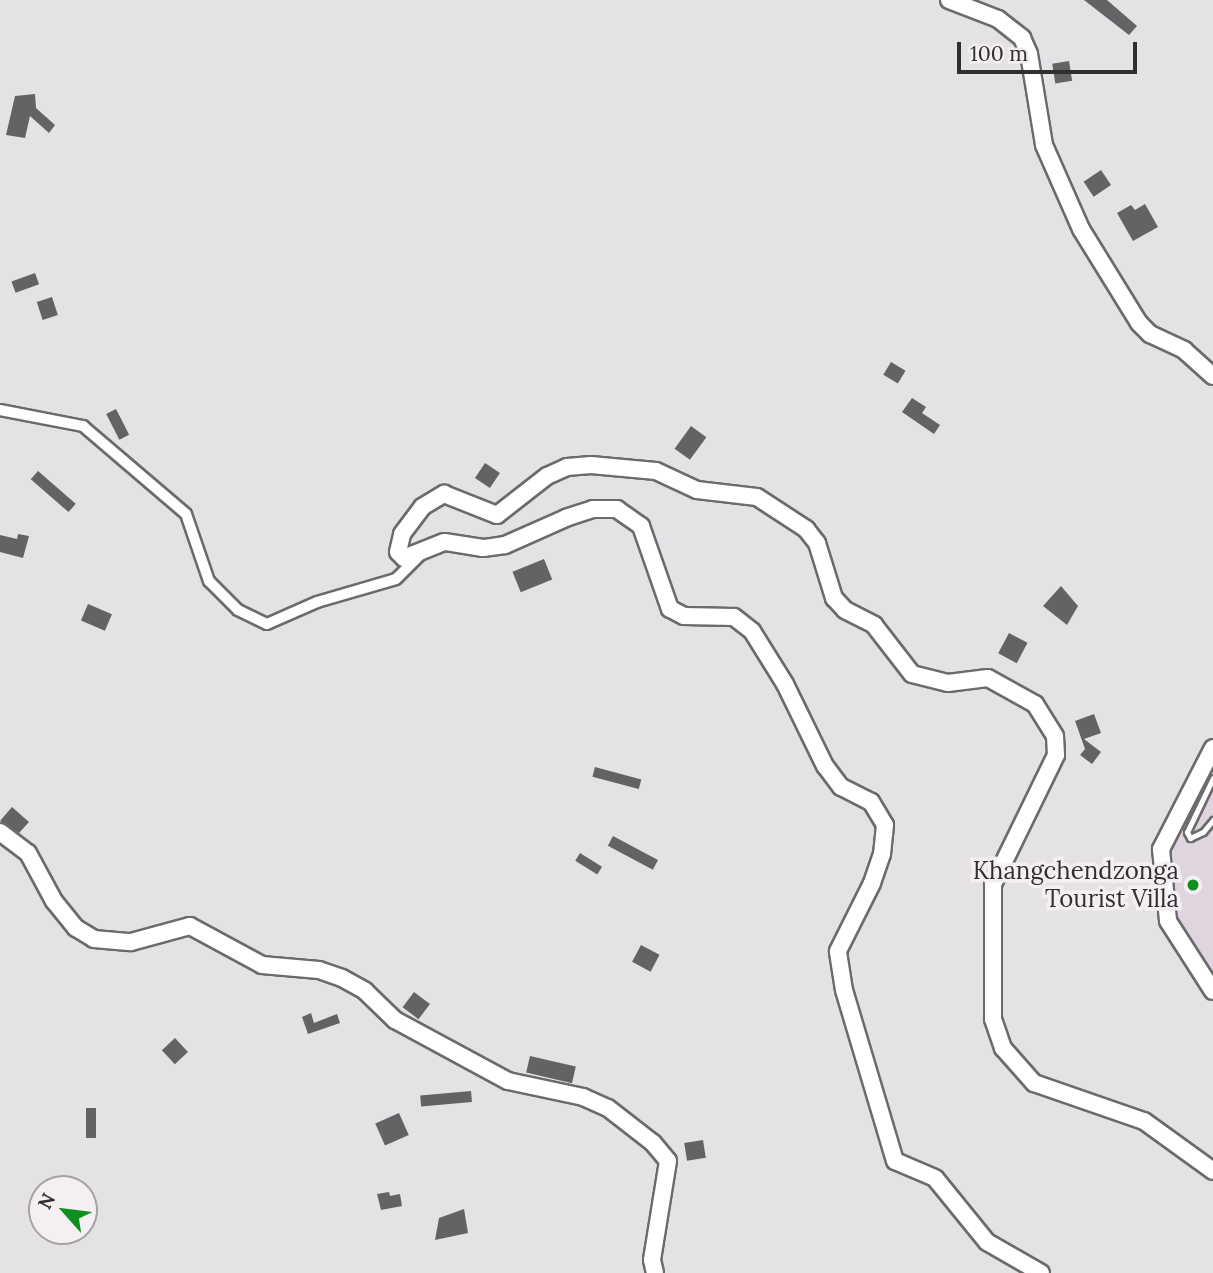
<!DOCTYPE html>
<html>
<head>
<meta charset="utf-8">
<style>
	body { margin:0 }
	#map { position:relative; width:1213px; height:1273px; overflow:hidden; background:#e5e2e6; font-family:Lora,serif }
	div>[style] { position:absolute }
	.built>* { inset:0; background:#ded5df }
	.building>* { inset:0; background:#646265; transform-origin:0 0 }
	.roads { filter:drop-shadow(2px 0 #6c6a6d) drop-shadow(-2px 0 #6c6a6d) drop-shadow(0 2px #6c6a6d) drop-shadow(0 -2px #6c6a6d) }
	.lane>* { height:5px; margin:-2.5px; padding:0 2.5px; transform-origin:2.5px; border-radius:2.5px; background:#fff }
	.street>* { height:10px; margin:-5px; padding:0 5px; transform-origin:5px; border-radius:5px; background:#fff }
	.secondary>* { height:16px; margin:-8px; padding:0 8px; transform-origin:8px; border-radius:8px; background:#fff }
	.dots>* { width:19px; height:19px; translate:-50% -50%; box-sizing:border-box; border:4px solid #f3eff3; border-radius:50% }
	span { translate:-50% -50%; white-space:nowrap; text-align:center; line-height:1.15; -webkit-text-stroke:7px #f3eff3; paint-order:stroke }
	.poi-label { font-size:24px; color:#302f30 }
	.right { translate:-100% -50%; text-align:right }
	.north { position:absolute; left:28px; top:1175px; width:70px; height:70px; box-sizing:border-box; background:#f3eff3; border:2px solid #a5a2a5; border-radius:50%; rotate:298deg; font-size:19px; font-weight:700; line-height:28px; text-align:center; color:#302f30 }
	.north::after { content:''; display:block; margin:auto; width:24px; height:32px; background:#108f1e; clip-path:polygon(50% 0,100% 100%,50% 72%,0 100%) }
	.scale { position:absolute; left:957px; top:42px; width:180px; height:32px; box-sizing:border-box; border:4px solid #302f30; border-top:0; padding-left:9px; font-size:21px; line-height:24px; white-space:nowrap; color:#302f30; -webkit-text-stroke:5px #f3eff3; paint-order:stroke }
</style>
</head>
<body>
<div id="map">
	<div class="built">
		<i style="clip-path:polygon(1213px 764px,1213px 971px,1177px 916px,1170px 855px)"></i>
	</div>
	<div class="building">
		<i style="clip-path:polygon(1084px 0,1107px 0,1137px 26px,1129px 35px)"></i>
		<i style="left:1069px;top:61px;width:20px;height:17px;rotate:81deg"></i>
		<i style="clip-path:polygon(35px 94px,36px 108px,55px 125px,49px 133px,30px 116px,25px 138px,6px 135px,15px 96px)"></i>
		<i style="left:1101px;top:170px;width:18px;height:21px;rotate:56deg"></i>
		<i style="clip-path:polygon(1145px 204px,1158px 227px,1133px 241px,1117px 213px,1131px 205px,1135px 210px)"></i>
		<i style="left:35px;top:273px;width:12px;height:25px;rotate:70deg"></i>
		<i style="left:52px;top:297px;width:19px;height:16px;rotate:72deg"></i>
		<i style="left:891px;top:362px;width:17px;height:15px;rotate:31deg"></i>
		<i style="clip-path:polygon(912px 398px,926px 407px,922px 413px,940px 425px,934px 434px,902px 412px)"></i>
		<i style="left:116px;top:409px;width:29px;height:11px;rotate:63deg"></i>
		<i style="left:691px;top:426px;width:19px;height:28px;rotate:36deg"></i>
		<i style="left:485px;top:463px;width:18px;height:18px;rotate:34deg"></i>
		<i style="left:38px;top:471px;width:50px;height:11px;rotate:41deg"></i>
		<i style="clip-path:polygon(18px 534px,29px 536px,23px 558px,0 552px,0 535px,17px 539px)"></i>
		<i style="left:544px;top:559px;width:22px;height:34px;rotate:68deg"></i>
		<i style="clip-path:polygon(1061px 586px,1078px 606px,1067px 625px,1043px 606px)"></i>
		<i style="left:88px;top:604px;width:26px;height:18px;rotate:23deg"></i>
		<i style="left:1009px;top:633px;width:21px;height:23px;rotate:28deg"></i>
		<i style="clip-path:polygon(1094px 714px,1101px 733px,1084px 739px,1101px 752px,1092px 764px,1080px 755px,1085px 749px,1075px 721px)"></i>
		<i style="left:595px;top:767px;width:48px;height:10px;rotate:15deg"></i>
		<i style="clip-path:polygon(12px 807px,29px 822px,19px 833px,0 821px)"></i>
		<i style="left:613px;top:836px;width:51px;height:11px;rotate:28deg"></i>
		<i style="left:580px;top:853px;width:26px;height:9px;rotate:32deg"></i>
		<i style="left:641px;top:945px;width:21px;height:19px;rotate:28deg"></i>
		<i style="left:414px;top:992px;width:20px;height:19px;rotate:37deg"></i>
		<i style="clip-path:polygon(311px 1013px,314px 1023px,337px 1014px,340px 1023px,308px 1034px,302px 1017px)"></i>
		<i style="left:175px;top:1038px;width:19px;height:18px;rotate:47deg"></i>
		<i style="left:530px;top:1056px;width:47px;height:17px;rotate:13deg"></i>
		<i style="left:471px;top:1091px;width:11px;height:51px;rotate:85deg"></i>
		<i style="left:86px;top:1108px;width:10px;height:30px"></i>
		<i style="left:399px;top:1113px;width:24px;height:26px;rotate:66deg"></i>
		<i style="left:703px;top:1140px;width:18px;height:19px;rotate:81deg"></i>
		<i style="clip-path:polygon(389px 1192px,390px 1196px,400px 1194px,402px 1206px,381px 1210px,377px 1194px)"></i>
		<i style="clip-path:polygon(464px 1209px,468px 1233px,435px 1240px,439px 1218px)"></i>
	</div>
	<div class="roads">
		<div class="lane">
			<i style="left:1213px;top:778px;width:60px;rotate:115.7deg"></i>
			<i style="left:1187px;top:832px;width:7px;rotate:63deg"></i>
			<i style="left:1190px;top:838px;width:14px;rotate:-25deg"></i>
			<i style="left:1203px;top:832px;width:16px;rotate:-50deg"></i>
		</div>
		<div class="street">
			<i style="left:0;top:410px;width:85px;rotate:10.9deg"></i>
			<i style="left:83px;top:426px;width:135px;rotate:40.5deg"></i>
			<i style="left:186px;top:514px;width:71px;rotate:71.1deg"></i>
			<i style="left:209px;top:581px;width:41px;rotate:45deg"></i>
			<i style="left:238px;top:610px;width:32px;rotate:26deg"></i>
			<i style="left:267px;top:624px;width:55px;rotate:-23.7deg"></i>
			<i style="left:317px;top:602px;width:82px;rotate:-16.2deg"></i>
			<i style="left:396px;top:579px;width:33px;rotate:-45deg"></i>
		</div>
		<div class="secondary">
			<i style="left:949px;top:0;width:53px;rotate:21.2deg"></i>
			<i style="left:998px;top:19px;width:31px;rotate:38deg"></i>
			<i style="left:1022px;top:38px;width:17px;rotate:66deg"></i>
			<i style="left:1029px;top:54px;width:92px;rotate:80.6deg"></i>
			<i style="left:1044px;top:145px;width:92px;rotate:66.2deg"></i>
			<i style="left:1081px;top:229px;width:110px;rotate:58.3deg"></i>
			<i style="left:1139px;top:323px;width:16px;rotate:45deg"></i>
			<i style="left:1150px;top:334px;width:38px;rotate:25deg"></i>
			<i style="left:1184px;top:350px;width:39px;rotate:42deg"></i>
			<i style="left:1213px;top:748px;width:114px;rotate:117.2deg"></i>
			<i style="left:1161px;top:849px;width:72px;rotate:84.4deg"></i>
			<i style="left:1168px;top:921px;width:83px;rotate:57.3deg"></i>
			<i style="left:0;top:832px;width:35px;rotate:37deg"></i>
			<i style="left:28px;top:853px;width:55px;rotate:61.6deg"></i>
			<i style="left:54px;top:901px;width:35px;rotate:51deg"></i>
			<i style="left:76px;top:928px;width:21px;rotate:31deg"></i>
			<i style="left:94px;top:939px;width:37px;rotate:5deg"></i>
			<i style="left:131px;top:942px;width:61px;rotate:-15.2deg"></i>
			<i style="left:190px;top:926px;width:82px;rotate:28.4deg"></i>
			<i style="left:262px;top:965px;width:57px;rotate:5deg"></i>
			<i style="left:319px;top:970px;width:24px;rotate:19deg"></i>
			<i style="left:342px;top:978px;width:26px;rotate:29deg"></i>
			<i style="left:365px;top:991px;width:42px;rotate:44deg"></i>
			<i style="left:395px;top:1020px;width:128px;rotate:28.4deg"></i>
			<i style="left:508px;top:1081px;width:77px;rotate:12deg"></i>
			<i style="left:583px;top:1097px;width:27px;rotate:24deg"></i>
			<i style="left:608px;top:1108px;width:57px;rotate:37.9deg"></i>
			<i style="left:653px;top:1143px;width:23px;rotate:50deg"></i>
			<i style="left:668px;top:1161px;width:100px;rotate:99.2deg"></i>
			<i style="left:652px;top:1260px;width:13px;rotate:77deg"></i>
			<i style="left:1041px;top:1273px;width:62px;rotate:-150.1deg"></i>
			<i style="left:987px;top:1242px;width:82px;rotate:-129.1deg"></i>
			<i style="left:935px;top:1178px;width:43px;rotate:-157deg"></i>
			<i style="left:895px;top:1161px;width:178px;rotate:-106.6deg"></i>
			<i style="left:844px;top:990px;width:39px;rotate:-99deg"></i>
			<i style="left:838px;top:951px;width:76px;rotate:-63.4deg"></i>
			<i style="left:872px;top:883px;width:31px;rotate:-71deg"></i>
			<i style="left:882px;top:854px;width:29px;rotate:-84deg"></i>
			<i style="left:885px;top:825px;width:27px;rotate:-121deg"></i>
			<i style="left:871px;top:802px;width:34px;rotate:-153deg"></i>
			<i style="left:841px;top:787px;width:26px;rotate:-127deg"></i>
			<i style="left:825px;top:766px;width:91px;rotate:-116deg"></i>
			<i style="left:785px;top:684px;width:62px;rotate:-121.9deg"></i>
			<i style="left:752px;top:631px;width:23px;rotate:-142deg"></i>
			<i style="left:734px;top:617px;width:50px;rotate:-178.9deg"></i>
			<i style="left:684px;top:616px;width:16px;rotate:-153deg"></i>
			<i style="left:670px;top:609px;width:88px;rotate:-109.3deg"></i>
			<i style="left:641px;top:526px;width:29px;rotate:-145deg"></i>
			<i style="left:617px;top:509px;width:24px;rotate:180deg"></i>
			<i style="left:593px;top:509px;width:28px;rotate:162deg"></i>
			<i style="left:566px;top:518px;width:67px;rotate:156.1deg"></i>
			<i style="left:505px;top:545px;width:22px;rotate:172deg"></i>
			<i style="left:483px;top:548px;width:39px;rotate:-171deg"></i>
			<i style="left:444px;top:542px;width:43px;rotate:158.2deg"></i>
			<i style="left:404px;top:558px;width:8px;rotate:-135deg"></i>
			<i style="left:398px;top:552px;width:18px;rotate:-77deg"></i>
			<i style="left:402px;top:534px;width:34px;rotate:-53deg"></i>
			<i style="left:422px;top:507px;width:26px;rotate:-31deg"></i>
			<i style="left:444px;top:494px;width:57px;rotate:21.6deg"></i>
			<i style="left:497px;top:515px;width:63px;rotate:-38deg"></i>
			<i style="left:547px;top:476px;width:22px;rotate:-24deg"></i>
			<i style="left:567px;top:467px;width:24px;rotate:-5deg"></i>
			<i style="left:591px;top:465px;width:65px;rotate:5.3deg"></i>
			<i style="left:656px;top:471px;width:45px;rotate:24.9deg"></i>
			<i style="left:697px;top:490px;width:60px;rotate:6.7deg"></i>
			<i style="left:757px;top:497px;width:59px;rotate:33.1deg"></i>
			<i style="left:806px;top:529px;width:18px;rotate:52deg"></i>
			<i style="left:817px;top:543px;width:58px;rotate:72.8deg"></i>
			<i style="left:834px;top:598px;width:16px;rotate:47deg"></i>
			<i style="left:845px;top:610px;width:33px;rotate:27deg"></i>
			<i style="left:874px;top:625px;width:62px;rotate:52.2deg"></i>
			<i style="left:912px;top:674px;width:37px;rotate:14deg"></i>
			<i style="left:948px;top:683px;width:40px;rotate:-7.1deg"></i>
			<i style="left:988px;top:678px;width:54px;rotate:29deg"></i>
			<i style="left:1035px;top:704px;width:38px;rotate:58deg"></i>
			<i style="left:1055px;top:736px;width:19px;rotate:87deg"></i>
			<i style="left:1056px;top:755px;width:144px;rotate:116deg"></i>
			<i style="left:993px;top:884px;width:135px;rotate:90deg"></i>
			<i style="left:993px;top:1019px;width:31px;rotate:71deg"></i>
			<i style="left:1003px;top:1048px;width:47px;rotate:48.5deg"></i>
			<i style="left:1034px;top:1083px;width:116px;rotate:19.1deg"></i>
			<i style="left:1144px;top:1121px;width:85px;rotate:35.9deg"></i>
		</div>
	</div>
	<div class="dots">
		<i style="left:1193px;top:885px;background:#108f1e"></i>
	</div>
	<div class="poi-label">
		<span class="right" style="left:1179px;top:885px">Khangchendzonga<br>Tourist Villa</span>
	</div>
	<div class="north">N</div>
	<div class="scale">100 m</div>
</div>
</body>
</html>
